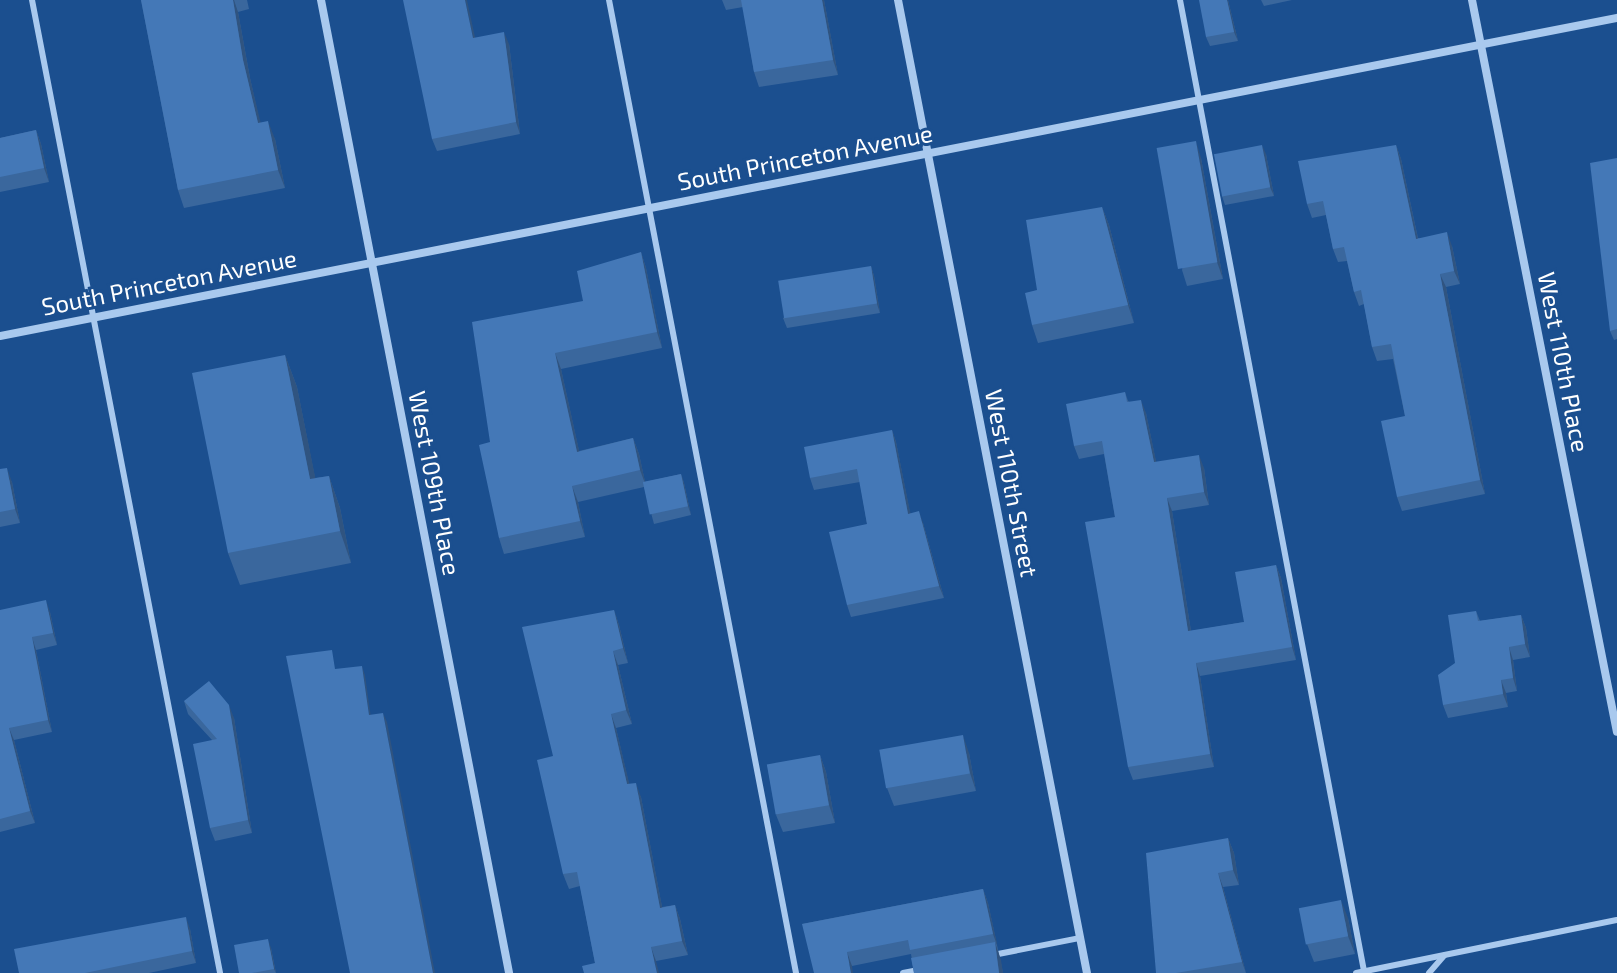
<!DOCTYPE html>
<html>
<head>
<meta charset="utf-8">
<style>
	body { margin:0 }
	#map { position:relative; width:1617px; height:973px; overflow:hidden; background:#1b4f8f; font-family:"Exo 2",sans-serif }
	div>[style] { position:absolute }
	.service>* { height:6px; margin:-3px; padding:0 3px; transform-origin:3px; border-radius:3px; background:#a9c9ee }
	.minor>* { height:8px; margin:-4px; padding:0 4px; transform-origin:4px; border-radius:4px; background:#a9c9ee }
	.wall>* { inset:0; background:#3a679d }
	.shaded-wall>* { inset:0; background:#305480 }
	.building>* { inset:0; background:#4478b7; transform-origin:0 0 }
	span { translate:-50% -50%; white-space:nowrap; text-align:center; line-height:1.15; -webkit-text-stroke:6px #1b4f8f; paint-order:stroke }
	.street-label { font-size:24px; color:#fff }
</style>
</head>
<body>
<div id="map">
	<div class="service">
		<i style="left:32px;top:0;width:991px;rotate:79.06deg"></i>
		<i style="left:609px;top:0;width:991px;rotate:79.12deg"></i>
		<i style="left:1180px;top:0;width:988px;rotate:79.27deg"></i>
		<i style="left:993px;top:955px;width:89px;rotate:-11.1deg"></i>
		<i style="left:903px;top:973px;width:16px;rotate:-11deg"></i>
		<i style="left:1356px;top:973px;width:266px;rotate:-11.5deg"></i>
		<i style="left:1429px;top:973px;width:23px;rotate:-49deg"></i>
	</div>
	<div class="minor">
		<i style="left:321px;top:0;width:991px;rotate:79.06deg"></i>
		<i style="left:898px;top:0;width:991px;rotate:79.01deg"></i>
		<i style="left:1472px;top:0;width:746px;rotate:78.8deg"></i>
		<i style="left:0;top:336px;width:1648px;rotate:-11.13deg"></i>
	</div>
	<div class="wall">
		<i style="clip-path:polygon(141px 0,247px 0,249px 9px,238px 12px,250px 78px,260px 123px,275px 139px,285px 188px,184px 208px,178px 190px)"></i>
		<i style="clip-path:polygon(722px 0,824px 0,838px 75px,759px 87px,754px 72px,743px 7px,726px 10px)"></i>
		<i style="clip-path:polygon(1228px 0,1238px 41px,1210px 46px,1206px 37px)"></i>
		<i style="clip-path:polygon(1261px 0,1292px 0,1264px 6px)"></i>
		<i style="clip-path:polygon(475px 38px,509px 44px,520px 134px,437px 151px,432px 139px)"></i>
		<i style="clip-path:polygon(36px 130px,41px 144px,49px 182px,0 192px,0 138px)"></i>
		<i style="clip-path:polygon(1396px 145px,1401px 159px,1418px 238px,1452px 246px,1460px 284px,1446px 287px,1485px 494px,1402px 511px,1397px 497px,1405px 416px,1393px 359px,1377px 361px,1372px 347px,1364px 304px,1359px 306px,1354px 292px,1347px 261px,1338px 262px,1333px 249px,1326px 215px,1312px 218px,1307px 204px)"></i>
		<i style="clip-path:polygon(1266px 154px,1274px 196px,1225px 205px,1222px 196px)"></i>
		<i style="clip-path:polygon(1201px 158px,1223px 279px,1187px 286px,1182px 270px)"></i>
		<i style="clip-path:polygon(1617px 158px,1617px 339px,1614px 340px,1610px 331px)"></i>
		<i style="clip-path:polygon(1102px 207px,1109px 225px,1134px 323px,1038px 343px,1032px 325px,1037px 290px)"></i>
		<i style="clip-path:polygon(641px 252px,646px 268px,662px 348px,561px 369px,579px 451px,633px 438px,639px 454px,645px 482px,681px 474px,684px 483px,691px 515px,654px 524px,644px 487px,578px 502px,585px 537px,504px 554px,499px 538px,490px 442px,583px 301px)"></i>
		<i style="clip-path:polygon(871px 266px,874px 276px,880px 313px,787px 328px,783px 318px)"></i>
		<i style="clip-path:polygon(285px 355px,297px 387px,315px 478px,329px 476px,340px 508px,351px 563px,240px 585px,228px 553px)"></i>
		<i style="clip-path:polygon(1125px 392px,1128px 401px,1146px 413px,1156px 462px,1204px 468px,1209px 505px,1172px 511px,1191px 631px,1244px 622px,1276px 565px,1281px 578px,1296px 660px,1200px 676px,1214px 767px,1133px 780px,1128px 767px,1115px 517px,1104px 454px,1079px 459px,1074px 446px)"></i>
		<i style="clip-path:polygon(892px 430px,896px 442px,910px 513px,923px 523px,944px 598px,851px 617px,847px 605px,867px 524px,860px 482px,814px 490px,810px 478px)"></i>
		<i style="clip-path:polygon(0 469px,12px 482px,20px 523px,0 527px)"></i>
		<i style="clip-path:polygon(0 610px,50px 612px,57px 645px,36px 650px,52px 732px,14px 740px,35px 823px,0 832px)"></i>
		<i style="clip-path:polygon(614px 610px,619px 625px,628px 663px,618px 665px,632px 724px,616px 728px,629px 784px,641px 797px,662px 907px,675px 905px,680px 919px,688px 955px,656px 961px,595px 963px,580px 886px,569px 889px,563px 874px,553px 756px)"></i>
		<i style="clip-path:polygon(1476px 611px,1480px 621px,1521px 615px,1526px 628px,1530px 657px,1513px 660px,1517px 691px,1506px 693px,1508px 707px,1448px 718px,1443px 705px,1455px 663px)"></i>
		<i style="clip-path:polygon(184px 701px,234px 718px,252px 833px,215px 841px,210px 828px,212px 740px,188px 714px)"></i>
		<i style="clip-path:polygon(969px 753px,976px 791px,894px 806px,887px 788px)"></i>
		<i style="clip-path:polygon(820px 755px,826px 772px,835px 823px,783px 832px,776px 815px)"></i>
		<i style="clip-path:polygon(1228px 838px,1234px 853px,1239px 885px,1223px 887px,1246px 973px,1156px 973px)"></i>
		<i style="clip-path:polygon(983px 889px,988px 903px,1003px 973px,914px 973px,911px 954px,852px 966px,802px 924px)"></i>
		<i style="clip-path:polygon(1348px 918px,1355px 954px,1314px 962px,1307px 944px)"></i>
		<i style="clip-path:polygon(190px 929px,196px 963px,149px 973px,19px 973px)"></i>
		<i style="clip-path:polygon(271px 948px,276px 973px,239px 973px)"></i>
	</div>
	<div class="shaded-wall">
		<i style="clip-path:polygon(233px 0,234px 0,238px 12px,250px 78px,265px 141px,258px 123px,243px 60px)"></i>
		<i style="clip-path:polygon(465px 0,467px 0,478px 51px,473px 38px)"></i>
		<i style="clip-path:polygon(822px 0,824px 0,838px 75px,833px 60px)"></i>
		<i style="clip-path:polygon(1227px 0,1228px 0,1238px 41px,1234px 32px)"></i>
		<i style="clip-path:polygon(504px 32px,509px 44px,520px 134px,516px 122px)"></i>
		<i style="clip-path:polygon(268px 121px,275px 139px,285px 188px,278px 170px)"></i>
		<i style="clip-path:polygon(36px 130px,41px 144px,49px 182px,44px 168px)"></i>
		<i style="clip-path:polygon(1196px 141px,1201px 158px,1223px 279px,1217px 262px)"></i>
		<i style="clip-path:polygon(1262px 145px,1266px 154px,1274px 196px,1270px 187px)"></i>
		<i style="clip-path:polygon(1396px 145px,1401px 159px,1421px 253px,1416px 239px)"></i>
		<i style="clip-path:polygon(1102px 207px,1109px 225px,1134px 323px,1128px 305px)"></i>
		<i style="clip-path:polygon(1447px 232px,1452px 246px,1460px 284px,1454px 271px)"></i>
		<i style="clip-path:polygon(641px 252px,646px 268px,662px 348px,657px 332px)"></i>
		<i style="clip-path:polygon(871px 266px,874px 276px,880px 313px,877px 304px)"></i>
		<i style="clip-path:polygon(1440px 274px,1446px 287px,1485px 494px,1480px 480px)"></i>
		<i style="clip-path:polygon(555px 353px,561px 369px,583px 468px,577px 452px)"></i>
		<i style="clip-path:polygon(285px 355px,297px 387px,322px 511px,310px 479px)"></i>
		<i style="clip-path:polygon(1141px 400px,1146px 413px,1159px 475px,1154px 462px)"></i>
		<i style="clip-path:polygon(892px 430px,896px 442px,913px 526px,908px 514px)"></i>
		<i style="clip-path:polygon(633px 438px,639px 454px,646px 486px,640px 470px)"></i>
		<i style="clip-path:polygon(1199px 455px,1204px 468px,1209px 505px,1204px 492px)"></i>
		<i style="clip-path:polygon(7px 468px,12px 482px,20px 523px,15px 509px)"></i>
		<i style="clip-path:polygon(681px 474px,684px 483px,691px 515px,688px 506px)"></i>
		<i style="clip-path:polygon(329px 476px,340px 508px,351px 563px,340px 531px)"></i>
		<i style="clip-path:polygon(572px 486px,578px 502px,585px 537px,580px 521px)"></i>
		<i style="clip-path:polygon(1167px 498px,1172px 511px,1193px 644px,1188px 631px)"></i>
		<i style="clip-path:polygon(919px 511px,923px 523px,944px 598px,939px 586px)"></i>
		<i style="clip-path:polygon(1276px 565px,1281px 578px,1296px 660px,1292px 647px)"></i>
		<i style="clip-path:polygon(46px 600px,50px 612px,57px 645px,53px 633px)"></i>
		<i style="clip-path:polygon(614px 610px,619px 625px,628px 663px,623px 648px)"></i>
		<i style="clip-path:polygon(1521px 615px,1526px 628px,1530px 657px,1525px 644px)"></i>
		<i style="clip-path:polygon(32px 637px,36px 650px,52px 732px,48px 720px)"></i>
		<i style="clip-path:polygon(1509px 647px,1513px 660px,1517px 691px,1513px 678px)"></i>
		<i style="clip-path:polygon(613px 651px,618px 665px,632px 724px,626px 710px)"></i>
		<i style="clip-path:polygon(1196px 663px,1200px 676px,1214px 767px,1210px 754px)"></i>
		<i style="clip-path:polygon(362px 666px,365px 675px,372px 725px,369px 715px)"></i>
		<i style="clip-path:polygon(1501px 680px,1506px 693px,1508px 707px,1503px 694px)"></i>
		<i style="clip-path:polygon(229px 705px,234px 718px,252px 833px,248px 820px)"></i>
		<i style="clip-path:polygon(383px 713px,387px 722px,435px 973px,433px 973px)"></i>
		<i style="clip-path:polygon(611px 714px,616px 728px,633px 799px,627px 784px)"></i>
		<i style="clip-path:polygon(9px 728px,14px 740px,35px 823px,30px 811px)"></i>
		<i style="clip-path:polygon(963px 735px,969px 753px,976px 791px,970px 773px)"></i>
		<i style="clip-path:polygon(820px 755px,826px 772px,835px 823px,829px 805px)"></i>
		<i style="clip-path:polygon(636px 783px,641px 797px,665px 922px,660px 908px)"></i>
		<i style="clip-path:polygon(1228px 838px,1234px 853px,1239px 885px,1233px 870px)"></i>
		<i style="clip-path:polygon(1218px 873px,1223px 887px,1246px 973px,1242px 962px)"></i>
		<i style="clip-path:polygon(983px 889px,988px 903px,998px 948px,993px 934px)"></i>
		<i style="clip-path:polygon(1341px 900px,1348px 918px,1355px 954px,1348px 936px)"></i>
		<i style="clip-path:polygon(675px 905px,680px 919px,688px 955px,682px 941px)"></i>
		<i style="clip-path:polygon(186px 917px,190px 929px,196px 963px,192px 951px)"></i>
		<i style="clip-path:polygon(268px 939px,271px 948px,276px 973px,274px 969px)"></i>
		<i style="clip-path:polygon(995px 942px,1001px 960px,1003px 973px,999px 973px)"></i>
		<i style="clip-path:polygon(651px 947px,656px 961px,659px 973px,657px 973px)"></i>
		<i style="clip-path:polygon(847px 952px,852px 966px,853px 973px,851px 973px)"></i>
	</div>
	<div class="building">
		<i style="clip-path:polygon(141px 0,233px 0,243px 60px,258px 123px,268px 121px,278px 170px,178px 190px)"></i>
		<i style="clip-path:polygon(403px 0,465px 0,473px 38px,504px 32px,516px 122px,432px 139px)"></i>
		<i style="clip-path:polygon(741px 0,822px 0,833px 60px,754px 72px)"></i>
		<i style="clip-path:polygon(1199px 0,1227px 0,1234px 32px,1206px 37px)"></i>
		<i style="clip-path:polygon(36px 130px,44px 168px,0 177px,0 138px)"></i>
		<i style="left:1196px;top:141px;width:123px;height:40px;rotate:80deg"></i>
		<i style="left:1262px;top:145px;width:43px;height:49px;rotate:79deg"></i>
		<i style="clip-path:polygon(1396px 145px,1416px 239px,1447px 232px,1454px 271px,1440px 274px,1480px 480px,1397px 497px,1381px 421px,1405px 416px,1391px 344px,1372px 347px,1361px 290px,1354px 292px,1344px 247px,1333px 249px,1323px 201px,1307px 204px,1298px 161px)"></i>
		<i style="clip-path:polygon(1617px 158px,1617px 329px,1610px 331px,1590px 163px)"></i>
		<i style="clip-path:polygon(1102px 207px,1128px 305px,1032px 325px,1025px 293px,1037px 290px,1026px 220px)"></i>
		<i style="clip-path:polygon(641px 252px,657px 332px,555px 353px,577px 452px,633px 438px,640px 470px,572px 486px,580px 521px,499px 538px,479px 445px,490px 442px,472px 322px,583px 301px,577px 271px)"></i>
		<i style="left:871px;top:266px;width:38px;height:94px;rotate:81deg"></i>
		<i style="clip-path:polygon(285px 355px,310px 479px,329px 476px,340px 531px,228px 553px,192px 373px)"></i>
		<i style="clip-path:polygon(1125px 392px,1127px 402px,1141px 400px,1154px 462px,1199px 455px,1204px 492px,1167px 498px,1188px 631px,1244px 622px,1235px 572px,1276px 565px,1292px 647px,1196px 663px,1210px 754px,1128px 767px,1085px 522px,1115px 517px,1102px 441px,1074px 446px,1066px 404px)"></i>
		<i style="clip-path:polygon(892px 430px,908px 514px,919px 511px,939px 586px,847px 605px,829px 532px,867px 524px,857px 469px,810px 478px,804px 447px)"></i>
		<i style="clip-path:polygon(7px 468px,15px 509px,0 512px,0 469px)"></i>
		<i style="left:681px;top:474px;width:33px;height:39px;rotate:78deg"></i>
		<i style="clip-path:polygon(46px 600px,53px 633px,32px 637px,48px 720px,9px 728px,30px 811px,0 819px,0 610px)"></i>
		<i style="clip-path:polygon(614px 610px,623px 648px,613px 651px,626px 710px,611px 714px,627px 784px,636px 783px,660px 908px,675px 905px,682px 941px,651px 947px,657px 973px,584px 973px,582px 966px,595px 963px,577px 872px,563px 874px,537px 760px,553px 756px,522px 627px)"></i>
		<i style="clip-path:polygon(1476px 611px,1478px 621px,1521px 615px,1525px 644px,1509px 647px,1513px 678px,1501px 680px,1503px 694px,1443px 705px,1438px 675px,1455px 663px,1448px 615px)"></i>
		<i style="clip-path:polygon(332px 650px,335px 669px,362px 666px,369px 715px,383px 713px,433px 973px,350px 973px,286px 656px)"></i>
		<i style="clip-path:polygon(209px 681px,229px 705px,248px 820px,210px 828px,193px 744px,217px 739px,184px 701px)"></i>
		<i style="left:963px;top:735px;width:39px;height:85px;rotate:80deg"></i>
		<i style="left:820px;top:755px;width:51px;height:54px;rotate:80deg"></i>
		<i style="clip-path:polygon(1228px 838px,1233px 870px,1218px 873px,1242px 962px,1176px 973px,1156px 973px,1146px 853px)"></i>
		<i style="clip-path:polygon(983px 889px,993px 934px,910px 950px,908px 940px,847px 952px,851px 973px,814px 973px,802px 924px)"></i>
		<i style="left:1341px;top:900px;width:37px;height:43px;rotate:79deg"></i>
		<i style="clip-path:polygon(186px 917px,192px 951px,85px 973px,19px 973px,14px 949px)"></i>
		<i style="clip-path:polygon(268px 939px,274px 969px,252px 973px,239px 973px,234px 945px)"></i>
		<i style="clip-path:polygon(995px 942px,999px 973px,914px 973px,911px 958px)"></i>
	</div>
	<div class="street-label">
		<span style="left:805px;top:157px;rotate:-11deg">South Princeton Avenue</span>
		<span style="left:169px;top:282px;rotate:-11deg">South Princeton Avenue</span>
		<span style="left:1564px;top:362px;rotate:79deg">West 110th Place</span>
		<span style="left:435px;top:483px;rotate:79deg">West 109th Place</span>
		<span style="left:1012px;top:483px;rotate:79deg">West 110th Street</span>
	</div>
</div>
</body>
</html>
